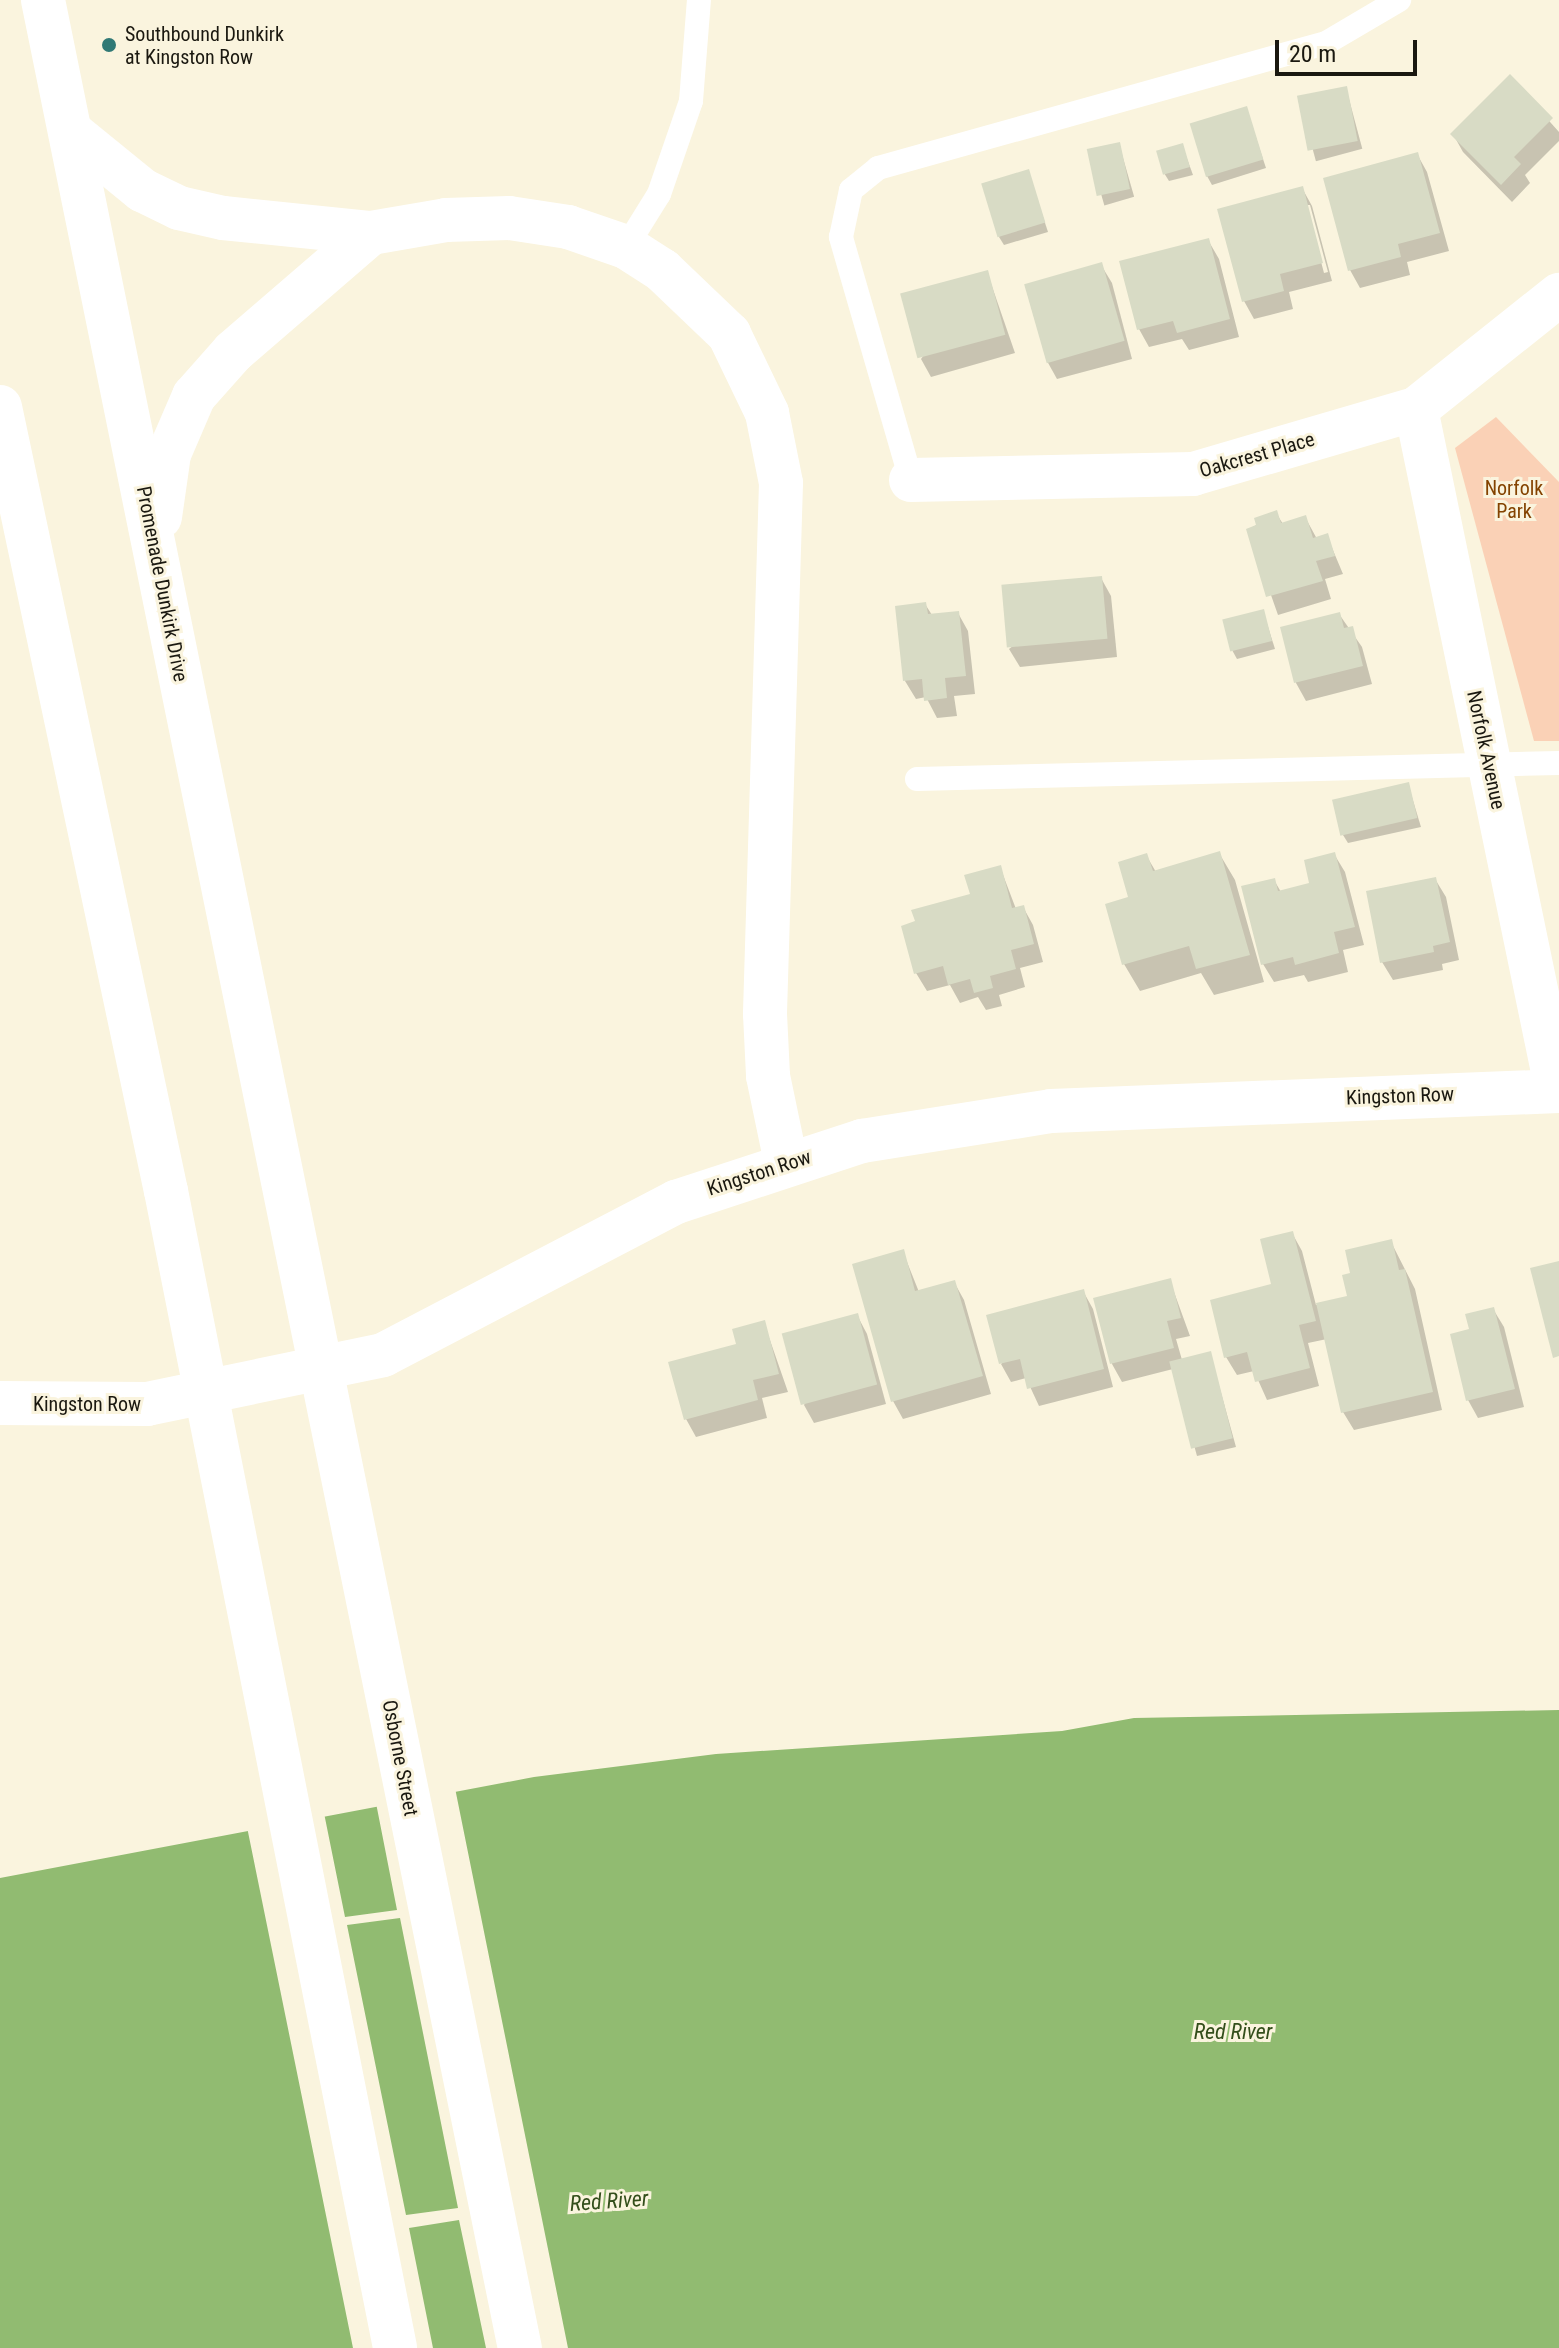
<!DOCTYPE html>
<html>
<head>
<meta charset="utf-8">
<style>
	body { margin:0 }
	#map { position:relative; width:1559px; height:2348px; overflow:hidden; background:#faf4de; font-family:"Roboto Condensed",sans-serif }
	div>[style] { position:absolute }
	.green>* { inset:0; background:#fad1b6 }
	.water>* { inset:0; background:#91bb71 }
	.pier>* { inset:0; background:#faf4de }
	.shadow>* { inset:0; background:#0003; transform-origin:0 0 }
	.building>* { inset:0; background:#d8dbc5; transform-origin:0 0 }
	.service>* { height:24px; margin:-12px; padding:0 12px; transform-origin:12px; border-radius:12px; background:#fff }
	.minor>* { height:44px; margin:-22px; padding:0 22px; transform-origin:22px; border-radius:22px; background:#fff }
	.secondary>* { height:44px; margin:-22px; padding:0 22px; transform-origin:22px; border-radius:22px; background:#fff }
	.dots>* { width:22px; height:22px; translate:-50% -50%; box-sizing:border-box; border:4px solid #faf4de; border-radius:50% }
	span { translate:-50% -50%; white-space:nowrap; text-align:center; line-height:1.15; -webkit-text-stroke:6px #faf4de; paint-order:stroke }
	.poi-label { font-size:20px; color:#1a1810 }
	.left { translate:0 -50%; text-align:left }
	.street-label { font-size:20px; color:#1a1810 }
	.park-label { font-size:20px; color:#844300 }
	.water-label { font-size:22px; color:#334e1b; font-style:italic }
	.scale { position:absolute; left:1275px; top:40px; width:142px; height:36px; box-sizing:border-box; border:4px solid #1a1810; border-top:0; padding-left:10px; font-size:24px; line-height:28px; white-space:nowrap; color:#1a1810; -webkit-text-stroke:6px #faf4de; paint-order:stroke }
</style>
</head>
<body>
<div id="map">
	<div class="green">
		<i style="clip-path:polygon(1496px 417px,1559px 482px,1559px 741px,1534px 741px,1455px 448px)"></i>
	</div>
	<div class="water">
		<i style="clip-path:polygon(1559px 1710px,1559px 2348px,0 2348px,0 1878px,534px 1777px,716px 1754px,1062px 1731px,1134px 1718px)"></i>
	</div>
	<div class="pier">
		<i style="clip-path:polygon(evenodd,455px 1788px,568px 2348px,486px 2348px,459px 2220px,409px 2228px,433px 2348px,353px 2348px,247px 1827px,324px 1813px,345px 1917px,397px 1910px,376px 1803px,455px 1788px,400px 1918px,458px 2208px,406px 2215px,347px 1925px,400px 1918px)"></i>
	</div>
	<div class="shadow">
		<i style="clip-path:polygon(1510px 77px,1559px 132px,1559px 141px,1525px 175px,1530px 183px,1512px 202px,1463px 152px,1453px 134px)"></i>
		<i style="left:1346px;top:88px;width:63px;height:48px;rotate:75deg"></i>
		<i style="clip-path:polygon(1246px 108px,1266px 168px,1212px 185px,1207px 176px)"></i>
		<i style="left:1119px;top:144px;width:55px;height:31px;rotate:74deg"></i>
		<i style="clip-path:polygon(1182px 145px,1193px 175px,1169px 181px,1164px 173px)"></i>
		<i style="clip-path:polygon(1417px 154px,1427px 172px,1449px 251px,1407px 262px,1410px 275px,1360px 288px,1350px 270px)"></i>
		<i style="clip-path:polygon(1028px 171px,1048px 232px,1004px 245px,999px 237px)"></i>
		<i style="clip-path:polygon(evenodd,1302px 188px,1312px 206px,1332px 281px,1289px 292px,1293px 309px,1254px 319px,1244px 301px,1302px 188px,1306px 205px,1310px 205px,1328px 272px,1324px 273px,1306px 205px)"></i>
		<i style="clip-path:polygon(1208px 240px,1219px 259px,1239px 337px,1189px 350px,1182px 339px,1149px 347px,1139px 329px)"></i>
		<i style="clip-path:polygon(1101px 265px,1112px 283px,1132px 359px,1057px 379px,1047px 361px)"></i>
		<i style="clip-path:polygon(987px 272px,1015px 353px,931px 377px,921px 359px)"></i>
		<i style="clip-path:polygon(1276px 513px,1283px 524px,1305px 517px,1317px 539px,1327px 536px,1343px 574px,1325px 579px,1331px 599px,1278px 615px,1248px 530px)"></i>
		<i style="clip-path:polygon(1101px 578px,1111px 596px,1117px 657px,1020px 667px,1009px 649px)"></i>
		<i style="clip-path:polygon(925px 604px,932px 615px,958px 613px,968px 631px,975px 694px,954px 696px,957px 716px,937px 718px,926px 697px,916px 699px,905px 681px,897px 608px)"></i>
		<i style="clip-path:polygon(1263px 611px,1275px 649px,1237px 659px,1232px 650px)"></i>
		<i style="clip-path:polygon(1339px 614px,1362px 647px,1372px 684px,1306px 701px,1296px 683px,1282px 628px)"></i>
		<i style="clip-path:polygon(1408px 784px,1421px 827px,1348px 843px,1343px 835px)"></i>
		<i style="clip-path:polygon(1219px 853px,1235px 880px,1264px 982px,1214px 995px,1201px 973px,1140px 991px,1124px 964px,1130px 898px,1146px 855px,1156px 872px)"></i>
		<i style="clip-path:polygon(1334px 854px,1345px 872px,1364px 945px,1343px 950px,1348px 972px,1308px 982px,1304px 975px,1274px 982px,1263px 964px,1274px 880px,1281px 892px,1312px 884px)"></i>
		<i style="clip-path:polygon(1000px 867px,1016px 909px,1023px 907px,1033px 925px,1043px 962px,1020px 968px,1025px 987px,999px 995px,1002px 1006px,986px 1010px,978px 997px,960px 1003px,950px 985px,927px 991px,916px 973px,972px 896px)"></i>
		<i style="clip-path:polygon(1435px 879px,1446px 897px,1459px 960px,1442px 964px,1443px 970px,1393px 980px,1382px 962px)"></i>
		<i style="clip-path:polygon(1292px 1233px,1302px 1251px,1316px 1305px,1349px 1298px,1352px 1274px,1391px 1242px,1415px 1289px,1442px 1410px,1354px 1430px,1343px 1412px,1327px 1339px,1308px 1343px,1319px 1386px,1267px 1400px,1254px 1371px,1237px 1375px,1226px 1357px,1273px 1286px)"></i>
		<i style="clip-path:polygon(903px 1252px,919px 1292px,954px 1282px,964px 1300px,991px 1394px,903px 1419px,893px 1401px)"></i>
		<i style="clip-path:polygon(1170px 1281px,1190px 1336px,1176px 1339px,1182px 1360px,1210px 1353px,1236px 1447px,1197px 1456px,1173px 1369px,1122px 1382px,1112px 1364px,1096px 1299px)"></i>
		<i style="clip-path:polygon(1083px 1291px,1093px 1309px,1113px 1387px,1039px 1406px,1026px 1378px,1011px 1382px,1001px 1364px)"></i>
		<i style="clip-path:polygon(1493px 1309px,1504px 1327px,1524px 1407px,1478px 1418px,1468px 1400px,1471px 1331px)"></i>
		<i style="clip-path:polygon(857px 1315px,867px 1334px,886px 1404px,814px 1423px,804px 1405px)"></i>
		<i style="clip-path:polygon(764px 1323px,788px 1392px,762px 1398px,767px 1418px,696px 1437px,686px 1419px,739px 1346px)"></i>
	</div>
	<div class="building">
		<i style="clip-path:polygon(1510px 74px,1553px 118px,1514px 157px,1521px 164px,1501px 185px,1450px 134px)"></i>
		<i style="left:1347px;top:86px;width:56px;height:51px;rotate:79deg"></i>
		<i style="left:1247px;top:106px;width:56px;height:60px;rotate:73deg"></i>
		<i style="left:1120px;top:142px;width:48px;height:34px;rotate:78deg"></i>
		<i style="left:1183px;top:143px;width:25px;height:28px;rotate:74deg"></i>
		<i style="clip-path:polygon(1418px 152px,1440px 233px,1398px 244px,1401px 257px,1348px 271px,1323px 178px)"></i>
		<i style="left:1029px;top:169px;width:56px;height:50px;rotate:73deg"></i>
		<i style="clip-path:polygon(1303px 186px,1323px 263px,1280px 274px,1284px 291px,1242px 302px,1217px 209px)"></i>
		<i style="clip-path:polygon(1209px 238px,1230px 319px,1177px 333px,1173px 321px,1137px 330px,1119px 261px)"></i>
		<i style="left:1102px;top:262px;width:82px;height:81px;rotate:74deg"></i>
		<i style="left:988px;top:270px;width:67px;height:91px;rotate:75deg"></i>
		<i style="clip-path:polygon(1277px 510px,1281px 523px,1306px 515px,1313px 538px,1328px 533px,1335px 556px,1316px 561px,1323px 581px,1266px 597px,1246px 529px,1256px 525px,1254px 518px)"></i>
		<i style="left:1102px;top:576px;width:63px;height:101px;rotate:85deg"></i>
		<i style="clip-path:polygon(926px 602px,928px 614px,959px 611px,966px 676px,945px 678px,947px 698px,924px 701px,922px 679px,903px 681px,895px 606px)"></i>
		<i style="left:1264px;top:609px;width:33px;height:43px;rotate:76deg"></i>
		<i style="clip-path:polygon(1340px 612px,1344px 628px,1353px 626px,1363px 666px,1294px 683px,1280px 627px)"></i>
		<i style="left:1409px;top:782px;width:37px;height:79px;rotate:77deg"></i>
		<i style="clip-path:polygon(1220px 851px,1250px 955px,1196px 969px,1189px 946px,1122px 965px,1105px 904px,1128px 897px,1118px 862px,1147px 853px,1153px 871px)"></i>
		<i style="clip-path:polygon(1335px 852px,1355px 927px,1334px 932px,1339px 953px,1295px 965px,1293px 957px,1261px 965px,1241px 886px,1275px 878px,1278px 891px,1309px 883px,1304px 860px)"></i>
		<i style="clip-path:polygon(1001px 865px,1012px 908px,1024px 905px,1034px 944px,1011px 950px,1016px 969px,990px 976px,993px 988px,974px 993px,970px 979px,948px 985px,943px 966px,914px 974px,901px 926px,915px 921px,911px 910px,970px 894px,964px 875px)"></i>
		<i style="clip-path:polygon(1436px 877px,1450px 942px,1433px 946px,1434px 952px,1380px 963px,1366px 891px)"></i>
		<i style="clip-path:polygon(1293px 1231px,1316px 1321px,1299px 1325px,1310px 1368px,1255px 1382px,1247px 1352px,1224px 1358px,1210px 1300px,1271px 1284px,1260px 1239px)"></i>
		<i style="clip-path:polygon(1392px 1239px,1399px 1270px,1405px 1269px,1433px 1392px,1341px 1413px,1316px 1303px,1347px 1296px,1342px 1275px,1350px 1273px,1345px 1250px)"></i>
		<i style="clip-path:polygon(904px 1249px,915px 1291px,955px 1280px,983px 1376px,891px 1402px,852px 1264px)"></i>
		<i style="clip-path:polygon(1559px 1261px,1559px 1356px,1553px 1358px,1530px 1268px)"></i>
		<i style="clip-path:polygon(1171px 1278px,1181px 1318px,1167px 1321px,1174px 1348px,1110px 1364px,1093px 1298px)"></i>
		<i style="clip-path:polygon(1084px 1289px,1104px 1369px,1027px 1389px,1020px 1359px,999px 1364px,986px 1315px)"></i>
		<i style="clip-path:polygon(1494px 1307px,1515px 1389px,1466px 1401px,1450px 1334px,1469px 1329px,1465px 1314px)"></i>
		<i style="left:858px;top:1313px;width:74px;height:79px;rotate:75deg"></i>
		<i style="clip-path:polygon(765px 1320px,779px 1374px,753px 1380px,758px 1400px,684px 1420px,668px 1362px,736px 1344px,732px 1329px)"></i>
		<i style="left:1211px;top:1351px;width:90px;height:43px;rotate:76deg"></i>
	</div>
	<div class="service">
		<i style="left:626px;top:247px;width:62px;rotate:-58.1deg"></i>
		<i style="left:659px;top:194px;width:98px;rotate:-71deg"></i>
		<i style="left:691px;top:101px;width:101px;rotate:-85.5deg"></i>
		<i style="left:911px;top:480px;width:253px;rotate:-106.1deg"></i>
		<i style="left:841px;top:237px;width:48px;rotate:-78deg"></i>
		<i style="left:851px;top:190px;width:35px;rotate:-39deg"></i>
		<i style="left:878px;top:168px;width:465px;rotate:-15.6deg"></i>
		<i style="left:1326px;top:43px;width:85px;rotate:-30.5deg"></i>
		<i style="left:917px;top:779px;width:642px;rotate:-1.43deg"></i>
	</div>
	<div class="minor">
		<i style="left:1416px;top:409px;width:696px;rotate:78.32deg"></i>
		<i style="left:911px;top:480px;width:282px;rotate:-1.2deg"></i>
		<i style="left:1193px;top:474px;width:232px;rotate:-16.3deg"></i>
		<i style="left:1416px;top:409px;width:183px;rotate:-38.6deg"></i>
		<i style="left:0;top:1403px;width:147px;rotate:0.4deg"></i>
		<i style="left:147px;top:1404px;width:241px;rotate:-11.7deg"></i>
		<i style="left:383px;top:1355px;width:331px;rotate:-27.6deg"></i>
		<i style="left:676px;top:1202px;width:196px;rotate:-18.2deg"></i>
		<i style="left:862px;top:1141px;width:191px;rotate:-9deg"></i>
		<i style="left:1051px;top:1111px;width:508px;rotate:-2.25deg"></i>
	</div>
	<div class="secondary">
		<i style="left:43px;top:0;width:2396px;rotate:78.52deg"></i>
		<i style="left:71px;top:132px;width:92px;rotate:39.2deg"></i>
		<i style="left:142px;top:190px;width:41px;rotate:25.9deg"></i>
		<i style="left:179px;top:208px;width:45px;rotate:12.8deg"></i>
		<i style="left:223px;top:218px;width:149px;rotate:5.8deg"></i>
		<i style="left:371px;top:233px;width:76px;rotate:-9.8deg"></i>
		<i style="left:446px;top:220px;width:63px;rotate:-1.8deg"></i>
		<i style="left:509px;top:218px;width:60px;rotate:8.7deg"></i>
		<i style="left:568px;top:227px;width:61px;rotate:19deg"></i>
		<i style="left:626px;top:247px;width:43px;rotate:32.6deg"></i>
		<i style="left:662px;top:270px;width:93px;rotate:43.7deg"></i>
		<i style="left:729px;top:334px;width:88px;rotate:64.3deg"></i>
		<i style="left:767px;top:413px;width:71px;rotate:78.7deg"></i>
		<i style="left:781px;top:483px;width:531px;rotate:91.73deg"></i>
		<i style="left:765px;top:1014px;width:62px;rotate:87.2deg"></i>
		<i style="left:768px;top:1076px;width:88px;rotate:78.2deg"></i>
		<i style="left:0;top:407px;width:801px;rotate:78.05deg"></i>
		<i style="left:166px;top:1191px;width:1179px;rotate:78.8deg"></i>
		<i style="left:160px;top:517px;width:64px;rotate:-81.9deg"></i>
		<i style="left:169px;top:454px;width:63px;rotate:-66.7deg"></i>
		<i style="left:194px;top:396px;width:59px;rotate:-48.4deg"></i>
		<i style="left:233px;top:352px;width:182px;rotate:-40.8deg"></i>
	</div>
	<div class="dots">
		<i style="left:109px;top:45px;background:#307975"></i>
	</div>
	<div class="poi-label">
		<span class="left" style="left:125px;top:46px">Southbound Dunkirk<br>at Kingston Row</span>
	</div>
	<div class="street-label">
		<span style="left:1257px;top:455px;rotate:-16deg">Oakcrest Place</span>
		<span style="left:162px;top:584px;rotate:79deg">Promenade Dunkirk Drive</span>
		<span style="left:1486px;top:750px;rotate:78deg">Norfolk Avenue</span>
		<span style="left:1400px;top:1096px;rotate:-2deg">Kingston Row</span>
		<span style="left:759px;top:1173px;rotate:-18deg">Kingston Row</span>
		<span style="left:87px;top:1404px">Kingston Row</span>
		<span style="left:400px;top:1758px;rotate:79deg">Osborne Street</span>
	</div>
	<div class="park-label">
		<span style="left:1514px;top:500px">Norfolk<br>Park</span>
	</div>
	<div class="water-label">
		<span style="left:1233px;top:2032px">Red River</span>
		<span style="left:609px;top:2201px;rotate:-4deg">Red River</span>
	</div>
	<div class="scale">20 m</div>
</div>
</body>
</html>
